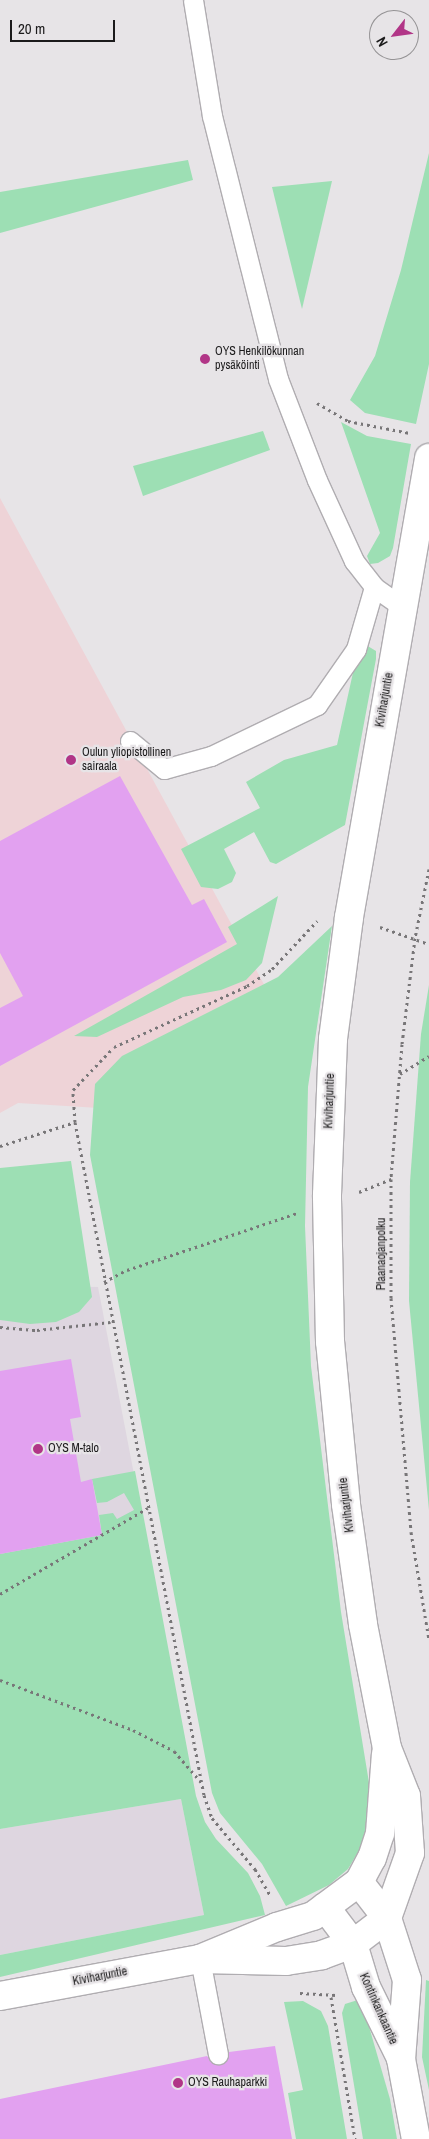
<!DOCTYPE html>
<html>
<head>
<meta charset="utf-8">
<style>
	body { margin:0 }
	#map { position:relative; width:429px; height:2139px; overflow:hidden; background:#e7e4e7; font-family:"Archivo Narrow",sans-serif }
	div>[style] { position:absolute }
	.built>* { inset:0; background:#ded6e0 }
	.medical>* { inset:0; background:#eed3d7 }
	.green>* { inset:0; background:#9ddfb4 }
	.building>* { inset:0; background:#e2a1f0 }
	.path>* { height:3px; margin-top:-1.5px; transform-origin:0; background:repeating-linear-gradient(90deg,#787678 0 2.5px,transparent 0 6.5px) }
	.roads { filter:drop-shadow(1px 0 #b0adb1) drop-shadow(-1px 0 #b0adb1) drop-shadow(0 1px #b0adb1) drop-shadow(0 -1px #b0adb1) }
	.lane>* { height:19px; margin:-9.5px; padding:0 9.5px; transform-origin:9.5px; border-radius:9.5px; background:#fff }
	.street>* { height:28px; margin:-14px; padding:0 14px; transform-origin:14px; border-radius:14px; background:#fff }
	.dots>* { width:14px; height:14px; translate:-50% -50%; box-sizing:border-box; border:2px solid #e7e4e7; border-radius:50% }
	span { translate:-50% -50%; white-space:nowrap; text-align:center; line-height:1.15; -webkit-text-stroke:4.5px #e7e4e7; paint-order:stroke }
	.poi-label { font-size:12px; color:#1b1a1b }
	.left { translate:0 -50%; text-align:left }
	.street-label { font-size:12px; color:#1b1a1b }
	.north { position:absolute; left:369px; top:10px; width:50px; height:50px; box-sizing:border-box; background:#e7e4e7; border:1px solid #959395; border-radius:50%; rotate:240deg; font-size:14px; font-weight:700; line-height:20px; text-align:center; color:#1b1a1b }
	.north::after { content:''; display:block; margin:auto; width:18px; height:22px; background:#b13587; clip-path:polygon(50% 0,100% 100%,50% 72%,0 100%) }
	.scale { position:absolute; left:10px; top:20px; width:105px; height:22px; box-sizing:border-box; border:2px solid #1b1a1b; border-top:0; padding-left:6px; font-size:15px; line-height:18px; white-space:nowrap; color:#1b1a1b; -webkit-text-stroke:4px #e7e4e7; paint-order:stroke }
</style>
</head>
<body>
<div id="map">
	<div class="built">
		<i style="clip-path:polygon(0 1285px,98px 1287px,147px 1542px,0 1566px)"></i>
		<i style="clip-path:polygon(181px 1799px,204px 1915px,0 1955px,0 1829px)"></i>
	</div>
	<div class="medical">
		<i style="clip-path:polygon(0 498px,285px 1023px,278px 1119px,18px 1103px,0 1113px)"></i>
	</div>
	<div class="green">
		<i style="clip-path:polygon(429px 153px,429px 364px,416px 424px,365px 413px,350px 400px,375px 356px,401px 270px)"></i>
		<i style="clip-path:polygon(188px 160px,193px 180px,0 233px,0 192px)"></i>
		<i style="clip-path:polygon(332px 181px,302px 309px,272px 187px)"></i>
		<i style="clip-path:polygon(341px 422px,367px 436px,411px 444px,393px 548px,390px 556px,378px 563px,370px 564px,367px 556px,380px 533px)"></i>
		<i style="clip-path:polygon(263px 431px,270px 450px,143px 496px,133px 466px)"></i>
		<i style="clip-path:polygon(366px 645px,376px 651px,376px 659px,345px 825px,276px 864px,270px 862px,254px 832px,224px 849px,236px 873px,232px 882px,218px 889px,201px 887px,181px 849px,260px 808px,246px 782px,284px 760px,337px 745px,358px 650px)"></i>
		<i style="clip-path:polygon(278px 896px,262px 963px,246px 980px,221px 990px,183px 997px,97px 1037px,74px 1036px,237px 944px,228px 927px)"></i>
		<i style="clip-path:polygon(332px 926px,308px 1087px,305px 1226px,311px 1366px,341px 1612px,373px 1807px,364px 1842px,348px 1869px,329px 1885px,286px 1906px,262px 1864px,220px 1813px,212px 1793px,90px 1155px,95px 1084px,122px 1056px,278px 977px)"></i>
		<i style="clip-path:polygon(429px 985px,429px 1510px,409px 1301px,410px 1182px,421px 1034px)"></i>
		<i style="clip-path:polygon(71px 1161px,92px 1297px,79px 1312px,56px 1322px,30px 1324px,0 1320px,0 1168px)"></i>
		<i style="clip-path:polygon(135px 1471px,196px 1796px,205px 1822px,216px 1839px,248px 1873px,260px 1896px,265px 1915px,0 1977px,0 1955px,204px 1915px,181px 1799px,0 1829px,0 1554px,102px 1535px,99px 1515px,113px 1513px,117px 1519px,134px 1510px,124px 1493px,107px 1502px,97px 1503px,92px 1479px)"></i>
		<i style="clip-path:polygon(426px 1980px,429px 1981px,429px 2090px,422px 2057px)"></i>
		<i style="clip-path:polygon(361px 1999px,390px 2099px,397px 2139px,363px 2139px,342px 2013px,345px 2004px)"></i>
		<i style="clip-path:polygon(303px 2001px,321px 2011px,328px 2026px,347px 2139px,296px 2139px,288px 2093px,303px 2090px,284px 2002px)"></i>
	</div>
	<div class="building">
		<i style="clip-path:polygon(120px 776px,192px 905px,204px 899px,227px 942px,0 1066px,0 1008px,23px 996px,0 953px,0 841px)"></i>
		<i style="clip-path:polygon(71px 1359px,81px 1417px,70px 1419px,81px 1482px,92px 1479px,102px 1535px,0 1554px,0 1371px)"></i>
		<i style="clip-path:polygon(275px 2046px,292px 2139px,0 2139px,0 2099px,207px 2056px,214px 2064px,221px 2065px,228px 2058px,229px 2052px)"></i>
	</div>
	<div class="path">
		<i style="left:317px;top:403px;width:36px;rotate:30deg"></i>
		<i style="left:348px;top:421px;width:63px;rotate:11deg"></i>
		<i style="left:429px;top:869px;width:70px;rotate:101.5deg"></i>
		<i style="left:415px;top:938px;width:107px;rotate:97deg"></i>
		<i style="left:402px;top:1044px;width:135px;rotate:94.7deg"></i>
		<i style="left:391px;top:1179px;width:119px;rotate:90deg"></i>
		<i style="left:391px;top:1298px;width:235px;rotate:85.1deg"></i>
		<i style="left:411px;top:1532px;width:109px;rotate:80.5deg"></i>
		<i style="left:380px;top:927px;width:52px;rotate:19.1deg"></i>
		<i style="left:400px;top:1074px;width:34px;rotate:-32deg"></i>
		<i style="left:75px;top:1122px;width:685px;rotate:79.15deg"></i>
		<i style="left:204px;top:1795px;width:24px;rotate:71deg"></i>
		<i style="left:212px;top:1818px;width:67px;rotate:49.9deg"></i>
		<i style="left:255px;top:1869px;width:30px;rotate:60deg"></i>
		<i style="left:0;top:1146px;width:79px;rotate:-17.7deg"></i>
		<i style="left:75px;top:1122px;width:32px;rotate:-94deg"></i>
		<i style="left:73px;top:1090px;width:59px;rotate:-46.4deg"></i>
		<i style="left:114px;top:1047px;width:146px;rotate:-24.6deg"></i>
		<i style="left:247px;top:986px;width:30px;rotate:-34deg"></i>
		<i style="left:272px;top:969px;width:66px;rotate:-46.8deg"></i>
		<i style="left:359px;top:1192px;width:35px;rotate:-22deg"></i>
		<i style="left:104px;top:1282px;width:26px;rotate:-28deg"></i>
		<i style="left:127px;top:1270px;width:179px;rotate:-18.5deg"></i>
		<i style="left:0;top:1327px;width:37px;rotate:5deg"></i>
		<i style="left:37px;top:1330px;width:74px;rotate:-6.2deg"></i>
		<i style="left:0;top:1594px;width:171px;rotate:-30.2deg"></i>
		<i style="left:0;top:1680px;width:142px;rotate:20.6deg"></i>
		<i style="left:133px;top:1730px;width:46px;rotate:27.1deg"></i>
		<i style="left:174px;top:1751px;width:41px;rotate:48.9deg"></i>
		<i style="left:300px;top:1993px;width:36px;rotate:3deg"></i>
		<i style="left:331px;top:1997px;width:144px;rotate:80.4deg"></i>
	</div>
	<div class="roads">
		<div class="lane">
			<i style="left:193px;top:0;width:118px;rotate:80.7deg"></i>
			<i style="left:212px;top:116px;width:271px;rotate:75.9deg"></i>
			<i style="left:278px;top:379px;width:108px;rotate:68.9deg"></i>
			<i style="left:317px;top:480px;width:89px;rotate:65.4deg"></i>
			<i style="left:354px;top:561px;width:33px;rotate:52deg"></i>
			<i style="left:374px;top:587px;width:33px;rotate:35deg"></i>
			<i style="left:130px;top:741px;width:44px;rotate:39.5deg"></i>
			<i style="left:164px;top:769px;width:49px;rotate:-15.5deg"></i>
			<i style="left:211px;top:756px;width:118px;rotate:-25.7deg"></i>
			<i style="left:317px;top:705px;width:68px;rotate:-55.1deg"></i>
			<i style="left:356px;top:649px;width:65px;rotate:-73.8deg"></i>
			<i style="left:200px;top:1959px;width:97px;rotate:79.3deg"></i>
		</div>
		<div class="street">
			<i style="left:359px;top:1882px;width:46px;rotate:52.1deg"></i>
			<i style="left:387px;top:1918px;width:65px;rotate:72.1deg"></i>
			<i style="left:407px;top:1980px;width:79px;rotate:94.3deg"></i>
			<i style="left:401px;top:2059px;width:81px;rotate:79.4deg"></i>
			<i style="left:325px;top:1907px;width:46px;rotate:52.9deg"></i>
			<i style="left:353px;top:1944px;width:45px;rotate:73.2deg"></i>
			<i style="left:366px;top:1987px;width:79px;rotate:63.8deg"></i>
			<i style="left:200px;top:1959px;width:86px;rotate:1.3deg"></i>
			<i style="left:286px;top:1961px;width:36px;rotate:-9deg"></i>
			<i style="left:322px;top:1955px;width:33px;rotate:-20deg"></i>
			<i style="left:353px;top:1944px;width:43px;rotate:-37.4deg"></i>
			<i style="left:387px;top:1918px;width:69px;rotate:-70.5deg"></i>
			<i style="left:410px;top:1853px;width:57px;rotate:-94deg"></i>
			<i style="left:406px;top:1796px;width:52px;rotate:-111.6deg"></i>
			<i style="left:387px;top:1748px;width:126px;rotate:-101deg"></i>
			<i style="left:363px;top:1624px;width:121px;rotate:-98.1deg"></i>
			<i style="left:346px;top:1504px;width:163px;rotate:-95.6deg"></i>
			<i style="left:330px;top:1342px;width:147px;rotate:-91.2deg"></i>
			<i style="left:327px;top:1195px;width:156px;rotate:-87.8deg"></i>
			<i style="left:333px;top:1039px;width:123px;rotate:-82.5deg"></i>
			<i style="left:349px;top:917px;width:466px;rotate:-80.1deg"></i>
			<i style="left:0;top:1996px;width:203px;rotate:-10.5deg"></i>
			<i style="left:200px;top:1959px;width:83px;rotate:-22.6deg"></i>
			<i style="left:277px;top:1927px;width:38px;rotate:-17deg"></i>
			<i style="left:313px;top:1916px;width:57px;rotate:-36.5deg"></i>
			<i style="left:359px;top:1882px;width:27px;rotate:-62deg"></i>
			<i style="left:372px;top:1858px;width:26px;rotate:-72deg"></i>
			<i style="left:380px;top:1833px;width:79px;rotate:-85.7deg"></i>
		</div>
	</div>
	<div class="dots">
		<i style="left:205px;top:359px;background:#b13587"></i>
		<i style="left:71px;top:760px;background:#b13587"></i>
		<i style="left:38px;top:1449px;background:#b13587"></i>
		<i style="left:178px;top:2083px;background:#b13587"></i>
	</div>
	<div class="poi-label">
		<span class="left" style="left:215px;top:359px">OYS Henkilökunnan<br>pysäköinti</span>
		<span class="left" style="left:82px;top:760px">Oulun yliopistollinen<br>sairaala</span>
		<span class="left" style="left:48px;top:1449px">OYS M-talo</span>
		<span class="left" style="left:188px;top:2083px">OYS Rauhaparkki</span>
	</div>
	<div class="street-label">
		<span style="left:385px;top:700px;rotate:-80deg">Kiviharjuntie</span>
		<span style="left:330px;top:1101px;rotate:-88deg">Kiviharjuntie</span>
		<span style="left:382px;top:1254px;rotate:-90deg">Plaanaojanpolku</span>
		<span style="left:347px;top:1505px;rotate:-97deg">Kiviharjuntie</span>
		<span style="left:100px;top:1977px;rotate:-11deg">Kiviharjuntie</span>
		<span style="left:378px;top:2009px;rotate:66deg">Kontinkankaantie</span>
	</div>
	<div class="north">N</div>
	<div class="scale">20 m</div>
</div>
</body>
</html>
